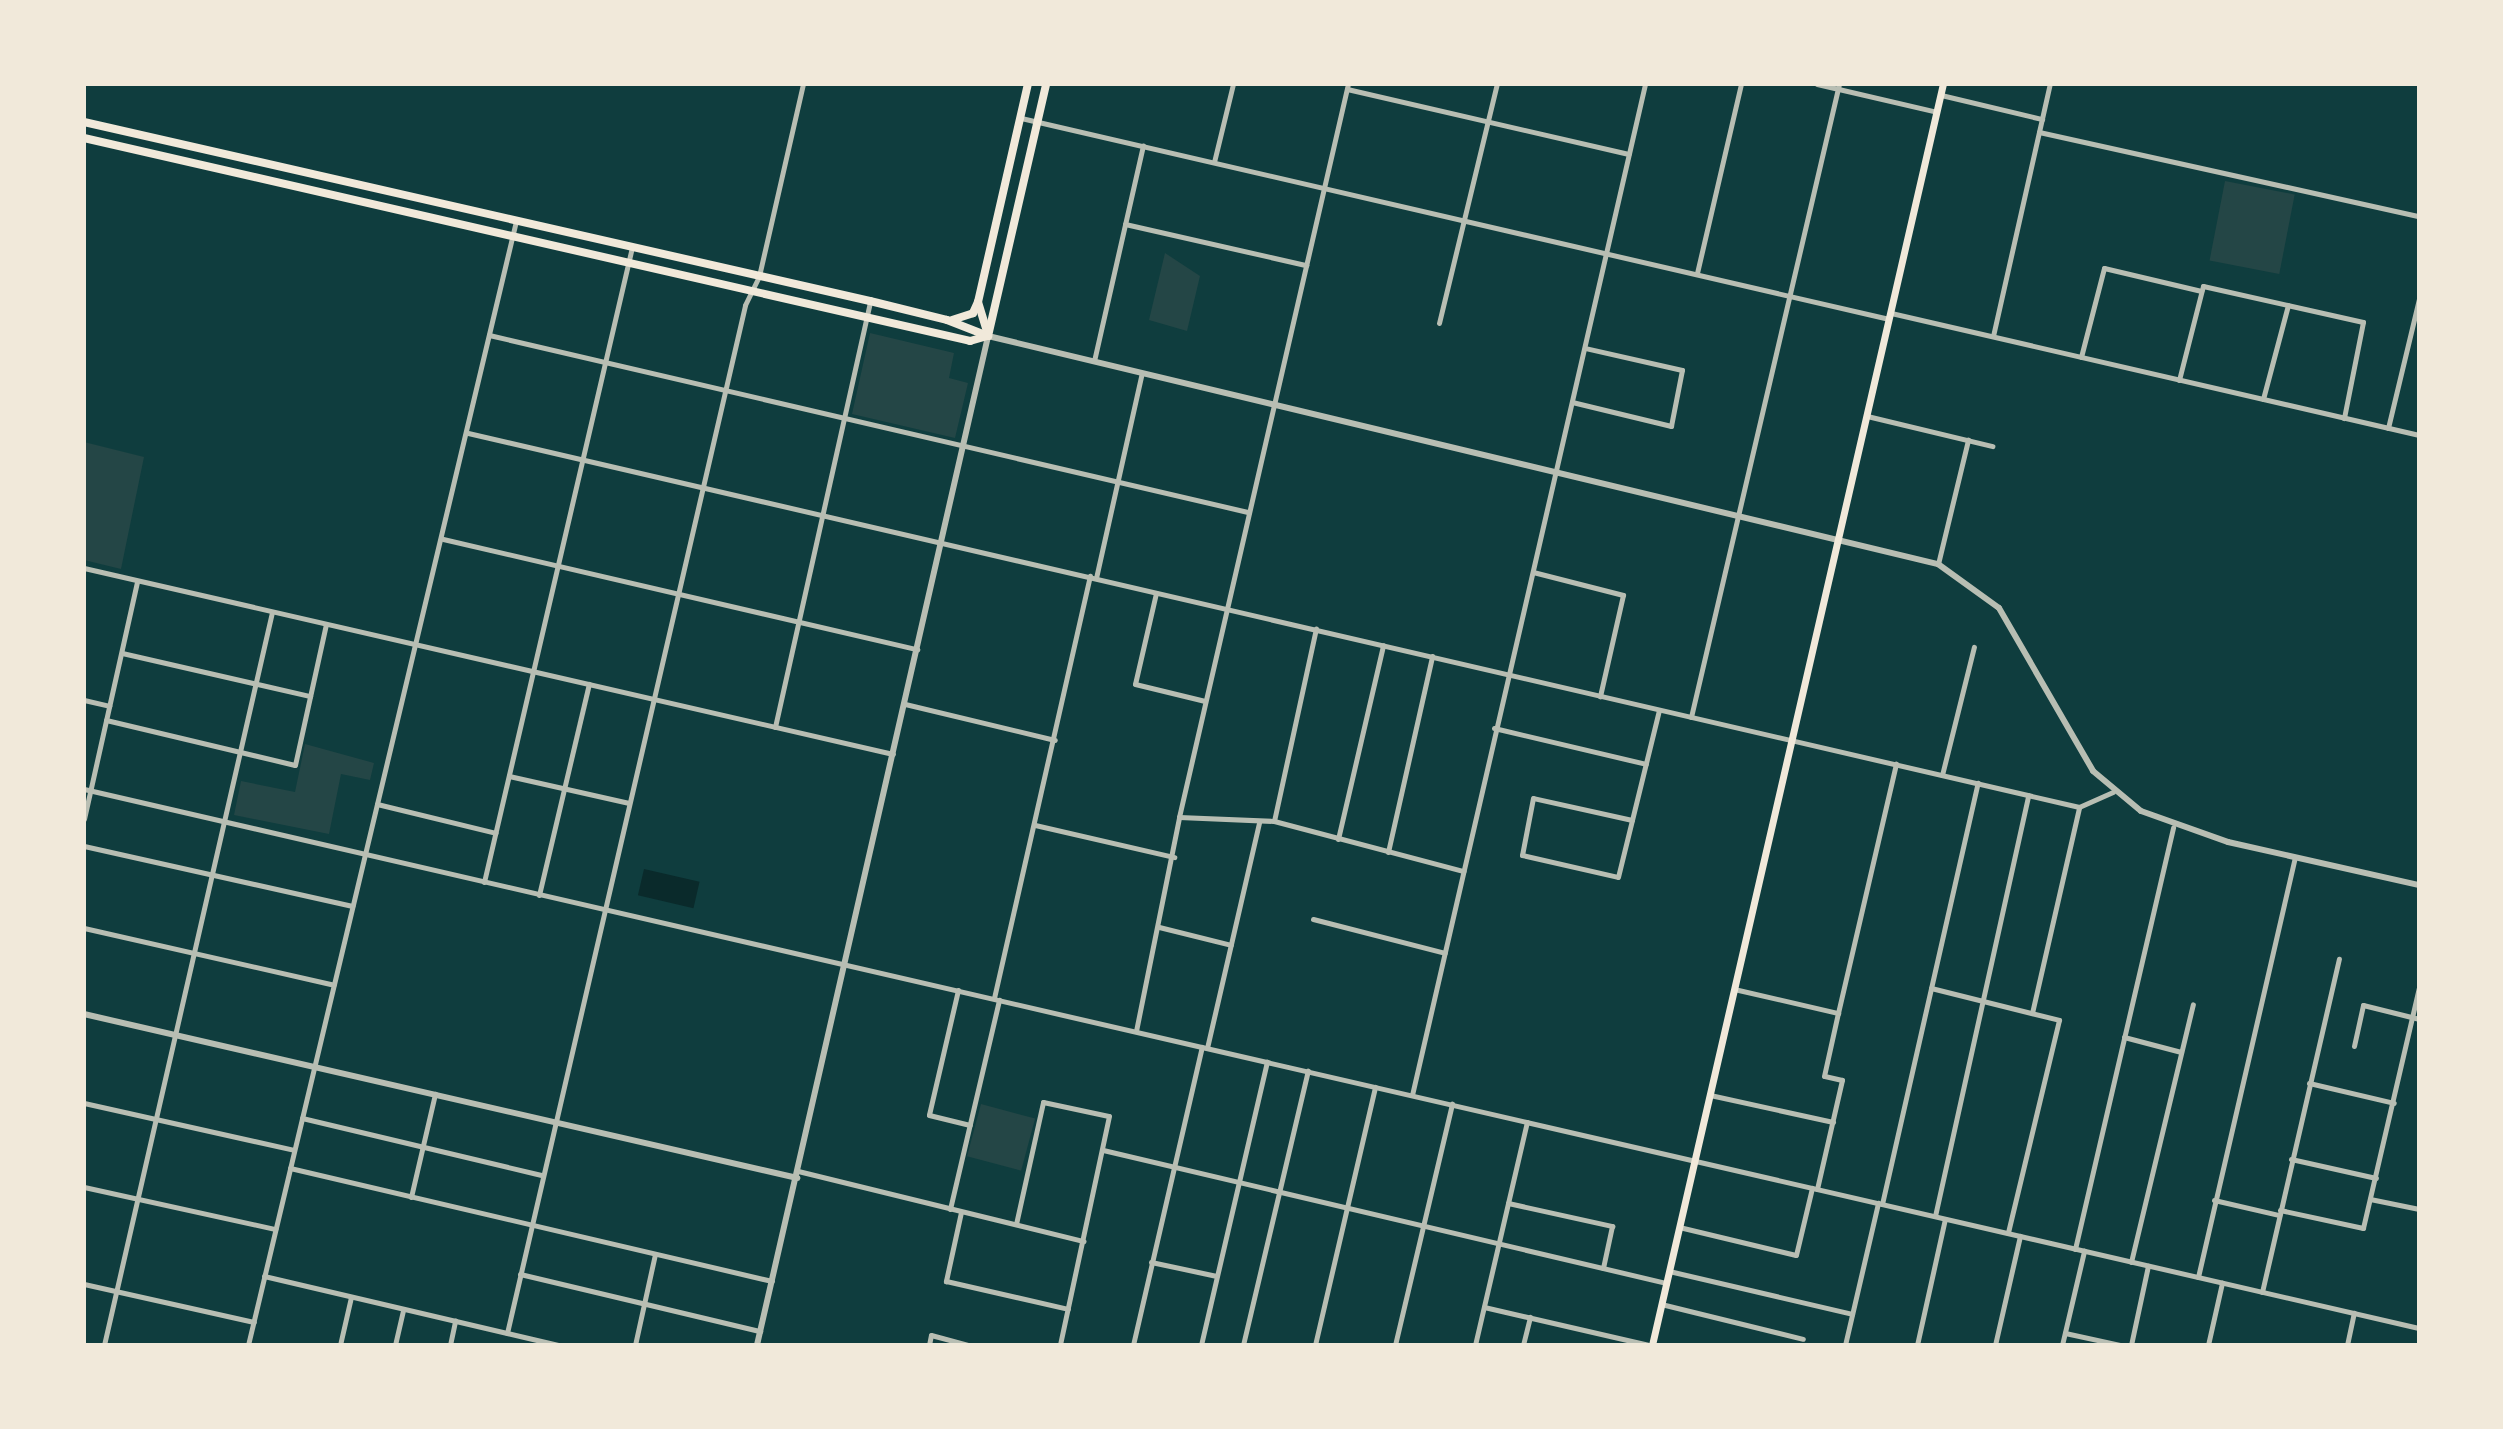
<!DOCTYPE html>
<html>
<head>
<meta charset="utf-8">
<style>
	body { margin:0 }
	#map { position:relative; width:2503px; height:1429px; overflow:hidden; background:#0f3d3e; font-family:"Titillium Web",sans-serif }
	div>[style] { position:absolute }
	.green>* { inset:0; background:#244646; transform-origin:0 0 }
	.water>* { inset:0; background:#0a2a2b; transform-origin:0 0 }
	.minor>* { height:5px; margin:-2.5px; padding:0 2.5px; transform-origin:2.5px; border-radius:2.5px; background:#b8beb3 }
	.tertiary>* { height:6px; margin:-3px; padding:0 3px; transform-origin:3px; border-radius:3px; background:#b8beb3 }
	.secondary>* { height:7px; margin:-3.5px; padding:0 3.5px; transform-origin:3.5px; border-radius:3.5px; background:#f1e9da }
	.primary>* { height:8px; margin:-4px; padding:0 4px; transform-origin:4px; border-radius:4px; background:#f1e9da }
	span { translate:-50% -50%; white-space:nowrap; text-align:center; line-height:1.15; -webkit-text-stroke:6px #f1e9da; paint-order:stroke }
	.frame { position:absolute; inset:0; border:86px solid #f1e9da; pointer-events:none }
</style>
</head>
<body>
<div id="map">
	<div class="green">
		<i style="left:2225px;top:181px;width:71px;height:81px;rotate:11deg"></i>
		<i style="clip-path:polygon(1165px 253px,1200px 276px,1187px 331px,1149px 320px)"></i>
		<i style="clip-path:polygon(870px 333px,954px 353px,949px 378px,968px 383px,955px 438px,852px 414px)"></i>
		<i style="clip-path:polygon(84px 442px,144px 457px,121px 569px,84px 560px)"></i>
		<i style="clip-path:polygon(305px 744px,374px 763px,370px 780px,341px 774px,329px 834px,234px 815px,241px 781px,295px 792px)"></i>
		<i style="left:981px;top:1104px;width:56px;height:54px;rotate:15deg"></i>
	</div>
	<div class="water">
		<i style="left:644px;top:869px;width:57px;height:27px;rotate:13deg"></i>
	</div>
	<div class="minor">
		<i style="left:1817px;top:84px;width:123px;rotate:13.1deg"></i>
		<i style="left:1347px;top:89px;width:289px;rotate:13deg"></i>
		<i style="left:1941px;top:95px;width:104px;rotate:13.4deg"></i>
		<i style="left:1021px;top:118px;width:891px;rotate:13.04deg"></i>
		<i style="left:2039px;top:132px;width:389px;rotate:12.5deg"></i>
		<i style="left:1214px;top:162px;width:80px;rotate:-76.3deg"></i>
		<i style="left:1125px;top:224px;width:186px;rotate:12.8deg"></i>
		<i style="left:1697px;top:273px;width:194px;rotate:-76.9deg"></i>
		<i style="left:1891px;top:313px;width:542px;rotate:13.01deg"></i>
		<i style="left:1439px;top:323px;width:246px;rotate:-76.4deg"></i>
		<i style="left:489px;top:335px;width:779px;rotate:13.13deg"></i>
		<i style="left:1993px;top:336px;width:258px;rotate:-77.3deg"></i>
		<i style="left:2081px;top:357px;width:92px;rotate:-75.5deg"></i>
		<i style="left:2104px;top:268px;width:100px;rotate:13.3deg"></i>
		<i style="left:1094px;top:361px;width:221px;rotate:-77.2deg"></i>
		<i style="left:2179px;top:380px;width:97px;rotate:-75.7deg"></i>
		<i style="left:2203px;top:286px;width:164px;rotate:12.7deg"></i>
		<i style="left:2363px;top:322px;width:98px;rotate:101.2deg"></i>
		<i style="left:2263px;top:399px;width:97px;rotate:-75.1deg"></i>
		<i style="left:1572px;top:402px;width:102px;rotate:13.6deg"></i>
		<i style="left:1671px;top:426px;width:57px;rotate:-78.9deg"></i>
		<i style="left:1682px;top:370px;width:99px;rotate:-167.2deg"></i>
		<i style="left:1867px;top:416px;width:129px;rotate:13.5deg"></i>
		<i style="left:2388px;top:428px;width:133px;rotate:-76.5deg"></i>
		<i style="left:468px;top:433px;width:1654px;rotate:13.07deg"></i>
		<i style="left:2079px;top:807px;width:37px;rotate:-24deg"></i>
		<i style="left:443px;top:539px;width:487px;rotate:13.1deg"></i>
		<i style="left:1938px;top:564px;width:128px;rotate:-76.4deg"></i>
		<i style="left:84px;top:568px;width:830px;rotate:12.95deg"></i>
		<i style="left:1533px;top:572px;width:93px;rotate:14.3deg"></i>
		<i style="left:1623px;top:595px;width:104px;rotate:102.8deg"></i>
		<i style="left:1096px;top:578px;width:210px;rotate:-77.4deg"></i>
		<i style="left:1156px;top:593px;width:93px;rotate:103deg"></i>
		<i style="left:1135px;top:684px;width:72px;rotate:13.7deg"></i>
		<i style="left:122px;top:653px;width:193px;rotate:12.9deg"></i>
		<i style="left:84px;top:700px;width:26px;rotate:13deg"></i>
		<i style="left:905px;top:704px;width:154px;rotate:13.5deg"></i>
		<i style="left:1691px;top:717px;width:650px;rotate:-76.84deg"></i>
		<i style="left:106px;top:720px;width:194px;rotate:13.4deg"></i>
		<i style="left:295px;top:765px;width:144px;rotate:-77.6deg"></i>
		<i style="left:775px;top:727px;width:436px;rotate:-77.4deg"></i>
		<i style="left:1494px;top:728px;width:156px;rotate:13.3deg"></i>
		<i style="left:1942px;top:775px;width:132px;rotate:-76deg"></i>
		<i style="left:509px;top:776px;width:123px;rotate:12.7deg"></i>
		<i style="left:84px;top:789px;width:2396px;rotate:13deg"></i>
		<i style="left:377px;top:804px;width:122px;rotate:13.7deg"></i>
		<i style="left:1179px;top:817px;width:95px;rotate:2.4deg"></i>
		<i style="left:1274px;top:821px;width:196px;rotate:14.8deg"></i>
		<i style="left:84px;top:819px;width:244px;rotate:-77.4deg"></i>
		<i style="left:1632px;top:820px;width:101px;rotate:-167.5deg"></i>
		<i style="left:1533px;top:798px;width:58px;rotate:100.9deg"></i>
		<i style="left:1522px;top:855px;width:98px;rotate:12.9deg"></i>
		<i style="left:1618px;top:877px;width:172px;rotate:-76.2deg"></i>
		<i style="left:1274px;top:821px;width:197px;rotate:-77.7deg"></i>
		<i style="left:1035px;top:825px;width:143px;rotate:13deg"></i>
		<i style="left:1338px;top:839px;width:199px;rotate:-76.9deg"></i>
		<i style="left:84px;top:846px;width:275px;rotate:12.6deg"></i>
		<i style="left:1388px;top:852px;width:201px;rotate:-77.3deg"></i>
		<i style="left:484px;top:882px;width:652px;rotate:-76.88deg"></i>
		<i style="left:539px;top:895px;width:217px;rotate:-76.7deg"></i>
		<i style="left:1313px;top:919px;width:136px;rotate:14.4deg"></i>
		<i style="left:1159px;top:927px;width:74px;rotate:14deg"></i>
		<i style="left:84px;top:928px;width:256px;rotate:12.8deg"></i>
		<i style="left:1931px;top:988px;width:132px;rotate:14deg"></i>
		<i style="left:2059px;top:1020px;width:219px;rotate:103.5deg"></i>
		<i style="left:1734px;top:989px;width:107px;rotate:13deg"></i>
		<i style="left:1838px;top:1013px;width:256px;rotate:-76.9deg"></i>
		<i style="left:958px;top:990px;width:128px;rotate:103.1deg"></i>
		<i style="left:929px;top:1115px;width:42px;rotate:13.7deg"></i>
		<i style="left:994px;top:998px;width:433px;rotate:-77.2deg"></i>
		<i style="left:2032px;top:1013px;width:211px;rotate:-77.1deg"></i>
		<i style="left:1136px;top:1031px;width:218px;rotate:-78.6deg"></i>
		<i style="left:1179px;top:817px;width:752px;rotate:-77.02deg"></i>
		<i style="left:2124px;top:1037px;width:59px;rotate:14.7deg"></i>
		<i style="left:2354px;top:1046px;width:42px;rotate:-77.6deg"></i>
		<i style="left:2363px;top:1005px;width:58px;rotate:14deg"></i>
		<i style="left:1207px;top:1048px;width:232px;rotate:-77deg"></i>
		<i style="left:2309px;top:1083px;width:87px;rotate:13.2deg"></i>
		<i style="left:1412px;top:1095px;width:1038px;rotate:-77.02deg"></i>
		<i style="left:1710px;top:1095px;width:126px;rotate:12.4deg"></i>
		<i style="left:84px;top:1103px;width:215px;rotate:12.6deg"></i>
		<i style="left:302px;top:1118px;width:247px;rotate:13.4deg"></i>
		<i style="left:1103px;top:1150px;width:578px;rotate:13.29deg"></i>
		<i style="left:2291px;top:1159px;width:87px;rotate:12.6deg"></i>
		<i style="left:290px;top:1168px;width:495px;rotate:13.2deg"></i>
		<i style="left:798px;top:1171px;width:294px;rotate:13.8deg"></i>
		<i style="left:84px;top:1187px;width:196px;rotate:12.4deg"></i>
		<i style="left:1817px;top:1189px;width:112px;rotate:-77.1deg"></i>
		<i style="left:1842px;top:1080px;width:18px;rotate:-167deg"></i>
		<i style="left:1824px;top:1076px;width:65px;rotate:-77.5deg"></i>
		<i style="left:411px;top:1197px;width:106px;rotate:-76.9deg"></i>
		<i style="left:2370px;top:1199px;width:50px;rotate:11.5deg"></i>
		<i style="left:2214px;top:1200px;width:67px;rotate:13deg"></i>
		<i style="left:1508px;top:1203px;width:107px;rotate:12.5deg"></i>
		<i style="left:1612px;top:1226px;width:43px;rotate:102.1deg"></i>
		<i style="left:1882px;top:1204px;width:432px;rotate:-77.2deg"></i>
		<i style="left:950px;top:1209px;width:215px;rotate:-76.8deg"></i>
		<i style="left:2280px;top:1210px;width:85px;rotate:12.2deg"></i>
		<i style="left:2363px;top:1228px;width:246px;rotate:-76.9deg"></i>
		<i style="left:961px;top:1212px;width:71px;rotate:102.3deg"></i>
		<i style="left:946px;top:1281px;width:125px;rotate:12.9deg"></i>
		<i style="left:1935px;top:1216px;width:431px;rotate:-77.5deg"></i>
		<i style="left:1016px;top:1224px;width:125px;rotate:-77.5deg"></i>
		<i style="left:1043px;top:1102px;width:67px;rotate:12deg"></i>
		<i style="left:1109px;top:1116px;width:234px;rotate:102.1deg"></i>
		<i style="left:1679px;top:1227px;width:120px;rotate:13.5deg"></i>
		<i style="left:1796px;top:1255px;width:69px;rotate:-76.6deg"></i>
		<i style="left:2075px;top:1249px;width:433px;rotate:-76.9deg"></i>
		<i style="left:1151px;top:1262px;width:67px;rotate:12deg"></i>
		<i style="left:2131px;top:1262px;width:265px;rotate:-76.5deg"></i>
		<i style="left:1669px;top:1271px;width:188px;rotate:13.2deg"></i>
		<i style="left:520px;top:1274px;width:247px;rotate:13.4deg"></i>
		<i style="left:264px;top:1276px;width:302px;rotate:13.2deg"></i>
		<i style="left:2198px;top:1277px;width:431px;rotate:-77deg"></i>
		<i style="left:84px;top:1284px;width:174px;rotate:12.6deg"></i>
		<i style="left:2262px;top:1292px;width:342px;rotate:-77deg"></i>
		<i style="left:1661px;top:1304px;width:146px;rotate:13.8deg"></i>
		<i style="left:1484px;top:1307px;width:168px;rotate:13deg"></i>
		<i style="left:507px;top:1333px;width:1055px;rotate:-76.96deg"></i>
		<i style="left:745px;top:305px;width:32px;rotate:-64deg"></i>
		<i style="left:759px;top:276px;width:197px;rotate:-77.1deg"></i>
		<i style="left:2065px;top:1333px;width:56px;rotate:12.3deg"></i>
		<i style="left:104px;top:1345px;width:752px;rotate:-77.09deg"></i>
		<i style="left:248px;top:1345px;width:1156px;rotate:-76.59deg"></i>
		<i style="left:340px;top:1345px;width:49px;rotate:-77.1deg"></i>
		<i style="left:395px;top:1345px;width:37px;rotate:-77deg"></i>
		<i style="left:450px;top:1345px;width:25px;rotate:-78deg"></i>
		<i style="left:635px;top:1345px;width:93px;rotate:-77.6deg"></i>
		<i style="left:929px;top:1345px;width:10px;rotate:-79deg"></i>
		<i style="left:931px;top:1335px;width:39px;rotate:15deg"></i>
		<i style="left:1133px;top:1345px;width:306px;rotate:-77deg"></i>
		<i style="left:1201px;top:1345px;width:291px;rotate:-76.9deg"></i>
		<i style="left:1243px;top:1345px;width:282px;rotate:-76.7deg"></i>
		<i style="left:1315px;top:1345px;width:265px;rotate:-76.9deg"></i>
		<i style="left:1395px;top:1345px;width:248px;rotate:-76.7deg"></i>
		<i style="left:1475px;top:1345px;width:229px;rotate:-76.9deg"></i>
		<i style="left:1523px;top:1345px;width:29px;rotate:-76deg"></i>
		<i style="left:1845px;top:1345px;width:146px;rotate:-76.9deg"></i>
		<i style="left:1917px;top:1345px;width:129px;rotate:-77.5deg"></i>
		<i style="left:1995px;top:1345px;width:112px;rotate:-77.1deg"></i>
		<i style="left:2062px;top:1345px;width:97px;rotate:-76.8deg"></i>
		<i style="left:2131px;top:1345px;width:81px;rotate:-77.9deg"></i>
		<i style="left:2208px;top:1345px;width:64px;rotate:-77.3deg"></i>
		<i style="left:2347px;top:1345px;width:33px;rotate:-78deg"></i>
	</div>
	<div class="tertiary">
		<i style="left:84px;top:1014px;width:732px;rotate:12.95deg"></i>
		<i style="left:757px;top:1345px;width:1035px;rotate:-77.1deg"></i>
		<i style="left:988px;top:336px;width:977px;rotate:13.5deg"></i>
		<i style="left:1938px;top:564px;width:75px;rotate:35.8deg"></i>
		<i style="left:1999px;top:608px;width:188px;rotate:60deg"></i>
		<i style="left:2093px;top:771px;width:62px;rotate:39.8deg"></i>
		<i style="left:2141px;top:811px;width:92px;rotate:19.6deg"></i>
		<i style="left:2228px;top:842px;width:196px;rotate:12.7deg"></i>
	</div>
	<div class="secondary">
		<i style="left:1652px;top:1345px;width:1294px;rotate:-77.01deg"></i>
	</div>
	<div class="primary">
		<i style="left:84px;top:122px;width:806px;rotate:12.83deg"></i>
		<i style="left:870px;top:301px;width:79px;rotate:13.9deg"></i>
		<i style="left:947px;top:320px;width:44px;rotate:21.3deg"></i>
		<i style="left:84px;top:138px;width:909px;rotate:12.9deg"></i>
		<i style="left:970px;top:341px;width:19px;rotate:-16deg"></i>
		<i style="left:978px;top:302px;width:34px;rotate:73deg"></i>
		<i style="left:952px;top:320px;width:22px;rotate:-18deg"></i>
		<i style="left:973px;top:313px;width:12px;rotate:-66deg"></i>
		<i style="left:978px;top:302px;width:224px;rotate:-77.1deg"></i>
		<i style="left:988px;top:336px;width:259px;rotate:-77deg"></i>
	</div>
	<div class="frame"></div>
</div>
</body>
</html>
